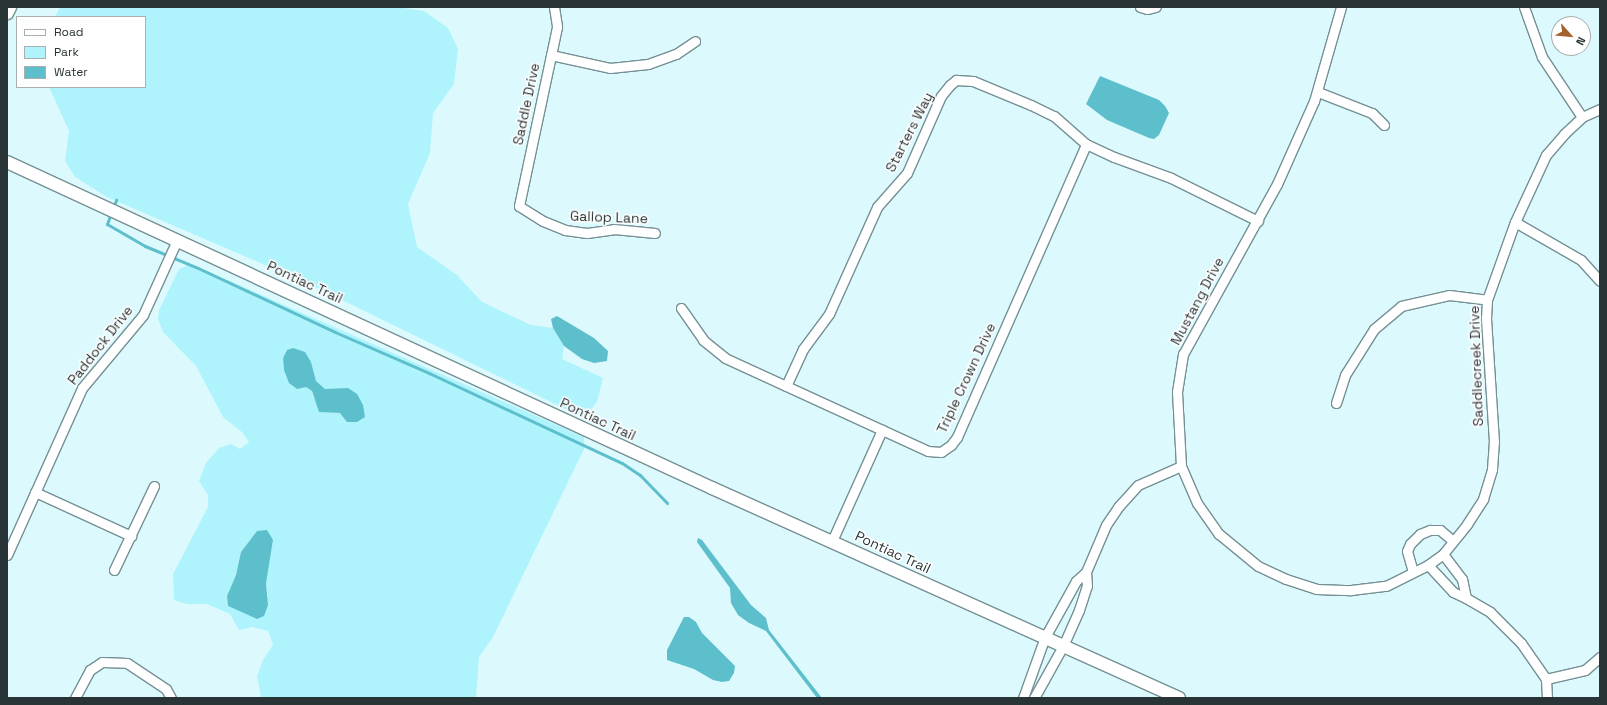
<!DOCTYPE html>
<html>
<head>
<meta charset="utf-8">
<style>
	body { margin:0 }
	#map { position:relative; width:1607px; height:705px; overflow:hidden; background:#dcfafe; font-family:"Space Grotesk",sans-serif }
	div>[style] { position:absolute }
	.green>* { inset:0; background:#aff4fc }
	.water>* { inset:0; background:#5cbfcb }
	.stream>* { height:3px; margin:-1.5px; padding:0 1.5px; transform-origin:1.5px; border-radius:1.5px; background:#5cbfcb }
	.roads { filter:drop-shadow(1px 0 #759094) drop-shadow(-1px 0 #759094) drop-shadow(0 1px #759094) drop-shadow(0 -1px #759094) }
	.minor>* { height:9px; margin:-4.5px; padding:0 4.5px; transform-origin:4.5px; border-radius:4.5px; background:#fff }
	.tertiary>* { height:11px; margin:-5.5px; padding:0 5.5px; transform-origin:5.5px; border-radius:5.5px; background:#fff }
	.secondary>* { height:12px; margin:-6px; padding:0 6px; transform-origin:6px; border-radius:6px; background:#fff }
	span { translate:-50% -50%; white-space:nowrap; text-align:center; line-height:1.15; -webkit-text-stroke:3px #fff; paint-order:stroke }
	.street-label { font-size:14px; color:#293436 }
	.frame { position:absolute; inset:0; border:8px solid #293436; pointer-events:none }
	.legend { position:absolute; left:16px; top:16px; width:130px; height:72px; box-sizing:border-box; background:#fff; border:1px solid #a9aeaf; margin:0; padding:5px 7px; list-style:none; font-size:12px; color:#293436 }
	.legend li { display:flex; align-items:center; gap:8px; height:20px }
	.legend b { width:20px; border:1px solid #a9aeaf }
	.north { position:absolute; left:1551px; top:16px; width:40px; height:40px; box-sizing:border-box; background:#fff; border:1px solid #a9aeaf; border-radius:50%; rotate:117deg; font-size:11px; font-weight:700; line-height:16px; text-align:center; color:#293436 }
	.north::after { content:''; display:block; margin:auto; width:14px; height:18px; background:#a4622f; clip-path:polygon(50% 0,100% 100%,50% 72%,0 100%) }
</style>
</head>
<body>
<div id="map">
	<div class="green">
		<i style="clip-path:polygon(60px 7px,397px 7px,424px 11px,448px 28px,458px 49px,454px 84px,433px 113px,430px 153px,408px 204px,417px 247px,457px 275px,482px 302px,531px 325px,553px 328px,564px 346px,562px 359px,603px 378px,597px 402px,584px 418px,307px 283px,107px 197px,75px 177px,65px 161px,69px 131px,49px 87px,145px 87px,145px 17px,55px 17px)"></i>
		<i style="clip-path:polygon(evenodd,191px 264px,584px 437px,584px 449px,493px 637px,479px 657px,476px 698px,261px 698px,257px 676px,263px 660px,273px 645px,268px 631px,253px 627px,239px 630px,230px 614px,207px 604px,187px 604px,174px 600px,173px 574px,208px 507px,208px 495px,199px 481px,206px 463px,219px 448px,231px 444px,240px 449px,249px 442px,243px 433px,223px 417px,196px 366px,163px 332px,158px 319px,159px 310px,179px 269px,191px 264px,287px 350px,311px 362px,316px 381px,325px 389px,335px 389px,340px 413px,329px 412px,313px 397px,312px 391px,284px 370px,283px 358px,287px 350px,191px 264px,257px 531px,273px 540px,267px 573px,266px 583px,268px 596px,257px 619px,228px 606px,227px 596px,236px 575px,241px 552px,257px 531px)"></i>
	</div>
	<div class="water">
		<i style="clip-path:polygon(1100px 76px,1159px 100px,1165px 106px,1169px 113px,1159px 135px,1154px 139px,1149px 138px,1107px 120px,1086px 104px)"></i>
		<i style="clip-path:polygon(557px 316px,594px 338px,608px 351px,607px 361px,594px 363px,582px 359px,564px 346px,553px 328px,551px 319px)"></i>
		<i style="clip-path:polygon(293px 348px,305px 352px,311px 362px,316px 381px,325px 389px,348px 388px,357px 394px,363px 405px,365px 417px,357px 422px,347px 422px,340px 413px,319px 412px,312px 391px,306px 387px,297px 389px,289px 383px,284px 370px,283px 358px,287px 350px)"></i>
		<i style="clip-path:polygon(267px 530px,273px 540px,266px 583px,268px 605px,264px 616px,257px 619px,228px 606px,227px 596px,236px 575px,241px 552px,257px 531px)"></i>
		<i style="clip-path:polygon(698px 538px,702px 540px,751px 605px,766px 618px,769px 630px,822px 698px,817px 698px,766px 631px,749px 623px,738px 615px,731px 603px,730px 588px,697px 542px)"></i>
		<i style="clip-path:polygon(684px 617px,689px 617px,696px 622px,702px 633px,735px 666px,734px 673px,729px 681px,722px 682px,713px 680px,694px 669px,667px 660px,667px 650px)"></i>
	</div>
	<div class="stream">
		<i style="left:113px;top:208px;width:9px;rotate:-69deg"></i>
		<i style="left:111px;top:213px;width:12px;rotate:110deg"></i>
		<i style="left:107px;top:224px;width:44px;rotate:30.1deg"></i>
		<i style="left:145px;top:246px;width:57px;rotate:22.5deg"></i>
		<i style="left:198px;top:268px;width:151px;rotate:25deg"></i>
		<i style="left:335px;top:332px;width:103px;rotate:23.6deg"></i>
		<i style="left:429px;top:373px;width:213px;rotate:25deg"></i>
		<i style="left:622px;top:463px;width:22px;rotate:34deg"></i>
		<i style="left:640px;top:475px;width:39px;rotate:46deg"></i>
	</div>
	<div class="roads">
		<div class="minor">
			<i style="left:554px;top:7px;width:20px;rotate:81deg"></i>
			<i style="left:557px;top:27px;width:183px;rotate:102deg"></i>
			<i style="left:519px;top:206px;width:28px;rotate:32deg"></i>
			<i style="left:543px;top:221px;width:24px;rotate:22deg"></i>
			<i style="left:565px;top:230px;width:22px;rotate:8deg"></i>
			<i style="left:587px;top:233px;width:27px;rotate:-8deg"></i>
			<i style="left:614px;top:229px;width:41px;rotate:5.6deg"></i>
			<i style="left:1140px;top:7px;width:7px;rotate:16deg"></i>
			<i style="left:1147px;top:9px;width:9px;rotate:-13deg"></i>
			<i style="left:1341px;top:7px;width:98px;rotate:106deg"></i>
			<i style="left:1314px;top:101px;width:91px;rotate:114deg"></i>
			<i style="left:1277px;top:184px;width:194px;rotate:118.9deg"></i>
			<i style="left:1183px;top:354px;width:38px;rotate:99deg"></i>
			<i style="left:1177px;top:392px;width:74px;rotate:86.9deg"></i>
			<i style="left:1181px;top:466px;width:40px;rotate:66.6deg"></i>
			<i style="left:1197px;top:503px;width:38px;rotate:55deg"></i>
			<i style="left:1219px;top:534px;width:50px;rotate:39.4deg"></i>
			<i style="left:1258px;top:566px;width:31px;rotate:25deg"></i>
			<i style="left:1286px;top:579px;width:32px;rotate:18deg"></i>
			<i style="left:1316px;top:589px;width:35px;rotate:2deg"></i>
			<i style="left:1351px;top:590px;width:35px;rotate:-7deg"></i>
			<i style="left:1386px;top:586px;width:47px;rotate:-26.6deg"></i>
			<i style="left:1428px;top:565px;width:19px;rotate:-36deg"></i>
			<i style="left:1443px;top:554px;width:38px;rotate:-51deg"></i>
			<i style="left:1467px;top:524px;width:30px;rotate:-57deg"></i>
			<i style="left:1483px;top:499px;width:31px;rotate:-73deg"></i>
			<i style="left:1492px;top:469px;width:27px;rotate:-86deg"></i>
			<i style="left:1494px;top:442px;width:123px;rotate:-93.7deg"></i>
			<i style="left:1486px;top:319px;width:19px;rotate:-87deg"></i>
			<i style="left:1487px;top:300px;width:83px;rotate:-70.3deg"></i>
			<i style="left:1515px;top:222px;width:74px;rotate:-65.2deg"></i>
			<i style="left:1546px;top:155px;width:28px;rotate:-49deg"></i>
			<i style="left:1564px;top:134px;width:25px;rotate:-43deg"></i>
			<i style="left:1582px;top:117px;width:20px;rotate:-24deg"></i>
			<i style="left:1524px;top:7px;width:53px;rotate:70.2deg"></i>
			<i style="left:1542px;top:57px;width:72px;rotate:56.3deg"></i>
			<i style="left:551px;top:55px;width:60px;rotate:12.4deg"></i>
			<i style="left:610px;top:68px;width:38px;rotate:-6deg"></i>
			<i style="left:648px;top:64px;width:30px;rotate:-20deg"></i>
			<i style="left:676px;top:54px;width:23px;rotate:-34deg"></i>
			<i style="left:1318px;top:92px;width:58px;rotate:21.3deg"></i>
			<i style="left:1372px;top:113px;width:17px;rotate:45deg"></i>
			<i style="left:1515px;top:222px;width:76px;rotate:29.9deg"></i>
			<i style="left:1581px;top:260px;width:28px;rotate:48deg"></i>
			<i style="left:681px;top:308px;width:39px;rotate:55deg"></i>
			<i style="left:703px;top:340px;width:28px;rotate:39deg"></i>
			<i style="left:725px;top:358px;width:223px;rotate:24.6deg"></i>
			<i style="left:928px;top:451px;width:13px;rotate:4deg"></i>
			<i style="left:941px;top:452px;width:12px;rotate:-35deg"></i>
			<i style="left:951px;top:445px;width:10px;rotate:-53deg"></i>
			<i style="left:957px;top:437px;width:320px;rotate:-66.2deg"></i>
			<i style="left:786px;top:386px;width:41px;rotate:-65.3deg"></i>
			<i style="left:803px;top:349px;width:44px;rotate:-53.4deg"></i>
			<i style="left:829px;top:314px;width:117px;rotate:-65.8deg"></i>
			<i style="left:877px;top:207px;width:45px;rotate:-48.6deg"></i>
			<i style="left:907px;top:173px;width:84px;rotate:-66.2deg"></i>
			<i style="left:941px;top:96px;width:14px;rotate:-51deg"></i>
			<i style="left:950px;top:85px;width:8px;rotate:-40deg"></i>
			<i style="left:956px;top:80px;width:17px;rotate:3deg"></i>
			<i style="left:973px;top:81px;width:63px;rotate:22.5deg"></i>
			<i style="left:1031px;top:105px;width:25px;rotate:26deg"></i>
			<i style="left:1054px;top:116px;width:43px;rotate:41.2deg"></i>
			<i style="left:1086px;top:144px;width:31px;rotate:25deg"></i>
			<i style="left:1114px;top:157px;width:61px;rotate:20.2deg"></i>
			<i style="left:1171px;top:178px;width:97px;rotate:26.3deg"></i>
			<i style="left:1336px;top:403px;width:29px;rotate:-72deg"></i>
			<i style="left:1345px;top:375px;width:54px;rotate:-57.8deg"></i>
			<i style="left:1374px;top:329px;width:35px;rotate:-40deg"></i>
			<i style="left:1401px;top:306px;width:49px;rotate:-12.9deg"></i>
			<i style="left:1449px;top:295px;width:38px;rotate:7deg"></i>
			<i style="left:35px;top:492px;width:106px;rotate:24.6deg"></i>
			<i style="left:832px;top:541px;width:122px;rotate:-65.8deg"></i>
			<i style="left:1443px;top:554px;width:31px;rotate:53deg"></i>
			<i style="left:1462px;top:579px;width:19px;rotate:78deg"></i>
			<i style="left:7px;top:555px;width:183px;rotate:-65.8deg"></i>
			<i style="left:82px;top:388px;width:95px;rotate:-50.1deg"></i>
			<i style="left:143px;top:315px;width:82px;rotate:-65.6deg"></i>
			<i style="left:1428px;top:565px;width:37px;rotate:47deg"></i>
			<i style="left:1453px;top:592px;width:14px;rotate:25deg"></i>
			<i style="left:1466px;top:598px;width:28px;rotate:30deg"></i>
			<i style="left:1490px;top:612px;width:44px;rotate:45deg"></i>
			<i style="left:1521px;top:643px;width:44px;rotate:55.2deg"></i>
			<i style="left:1546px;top:679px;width:19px;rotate:87deg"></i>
			<i style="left:114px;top:570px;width:93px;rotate:-64.5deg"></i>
			<i style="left:1413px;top:572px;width:22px;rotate:-106deg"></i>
			<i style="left:1407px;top:551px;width:8px;rotate:-67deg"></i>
			<i style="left:1410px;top:544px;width:14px;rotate:-45deg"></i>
			<i style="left:1420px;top:534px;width:11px;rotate:-22deg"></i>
			<i style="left:1430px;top:530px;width:10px"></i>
			<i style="left:1440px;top:530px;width:17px;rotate:40deg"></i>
			<i style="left:1546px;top:679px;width:40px;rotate:-13deg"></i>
			<i style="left:1585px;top:670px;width:20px;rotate:-41deg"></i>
			<i style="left:75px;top:698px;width:32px;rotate:-62deg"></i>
			<i style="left:90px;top:670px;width:14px;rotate:-34deg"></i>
			<i style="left:102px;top:662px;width:25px;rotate:2deg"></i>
			<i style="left:127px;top:663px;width:47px;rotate:33.7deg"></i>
			<i style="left:166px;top:689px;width:10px;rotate:61deg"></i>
			<i style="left:1023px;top:698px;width:65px;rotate:-70.2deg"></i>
			<i style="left:1045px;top:637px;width:64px;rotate:-61deg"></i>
			<i style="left:1076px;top:581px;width:13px;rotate:-42deg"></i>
			<i style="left:1086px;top:572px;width:51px;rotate:-66.9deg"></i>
			<i style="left:1106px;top:525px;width:23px;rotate:-56deg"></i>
			<i style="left:1119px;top:506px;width:28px;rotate:-48deg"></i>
			<i style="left:1138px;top:485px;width:47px;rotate:-23.8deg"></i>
			<i style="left:1034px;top:698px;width:60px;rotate:-60.9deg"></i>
			<i style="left:1063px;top:646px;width:39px;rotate:-66deg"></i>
			<i style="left:1079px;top:610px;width:25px;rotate:-72deg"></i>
			<i style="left:1087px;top:586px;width:14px;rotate:-94deg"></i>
		</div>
		<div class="tertiary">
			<i style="left:7px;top:13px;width:7px;rotate:-63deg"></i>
		</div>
		<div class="secondary">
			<i style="left:7px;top:162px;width:777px;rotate:24.82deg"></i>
			<i style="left:712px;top:488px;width:512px;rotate:24.21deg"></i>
		</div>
	</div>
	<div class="street-label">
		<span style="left:526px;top:104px;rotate:-78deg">Saddle Drive</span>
		<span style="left:909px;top:132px;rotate:-63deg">Starters Way</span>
		<span style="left:609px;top:217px;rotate:2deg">Gallop Lane</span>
		<span style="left:305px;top:282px;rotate:25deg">Pontiac Trail</span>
		<span style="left:1197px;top:301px;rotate:-62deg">Mustang Drive</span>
		<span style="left:100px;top:345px;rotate:-52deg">Paddock Drive</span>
		<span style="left:1476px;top:366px;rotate:-92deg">Saddlecreek Drive</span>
		<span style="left:966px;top:378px;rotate:-65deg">Triple Crown Drive</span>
		<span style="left:598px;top:419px;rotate:25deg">Pontiac Trail</span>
		<span style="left:893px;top:552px;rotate:25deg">Pontiac Trail</span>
	</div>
	<div class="frame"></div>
	<ul class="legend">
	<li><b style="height:5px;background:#fff"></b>Road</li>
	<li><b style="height:11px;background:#aff4fc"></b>Park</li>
	<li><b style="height:11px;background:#5cbfcb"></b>Water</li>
	</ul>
	<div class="north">N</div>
</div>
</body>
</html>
